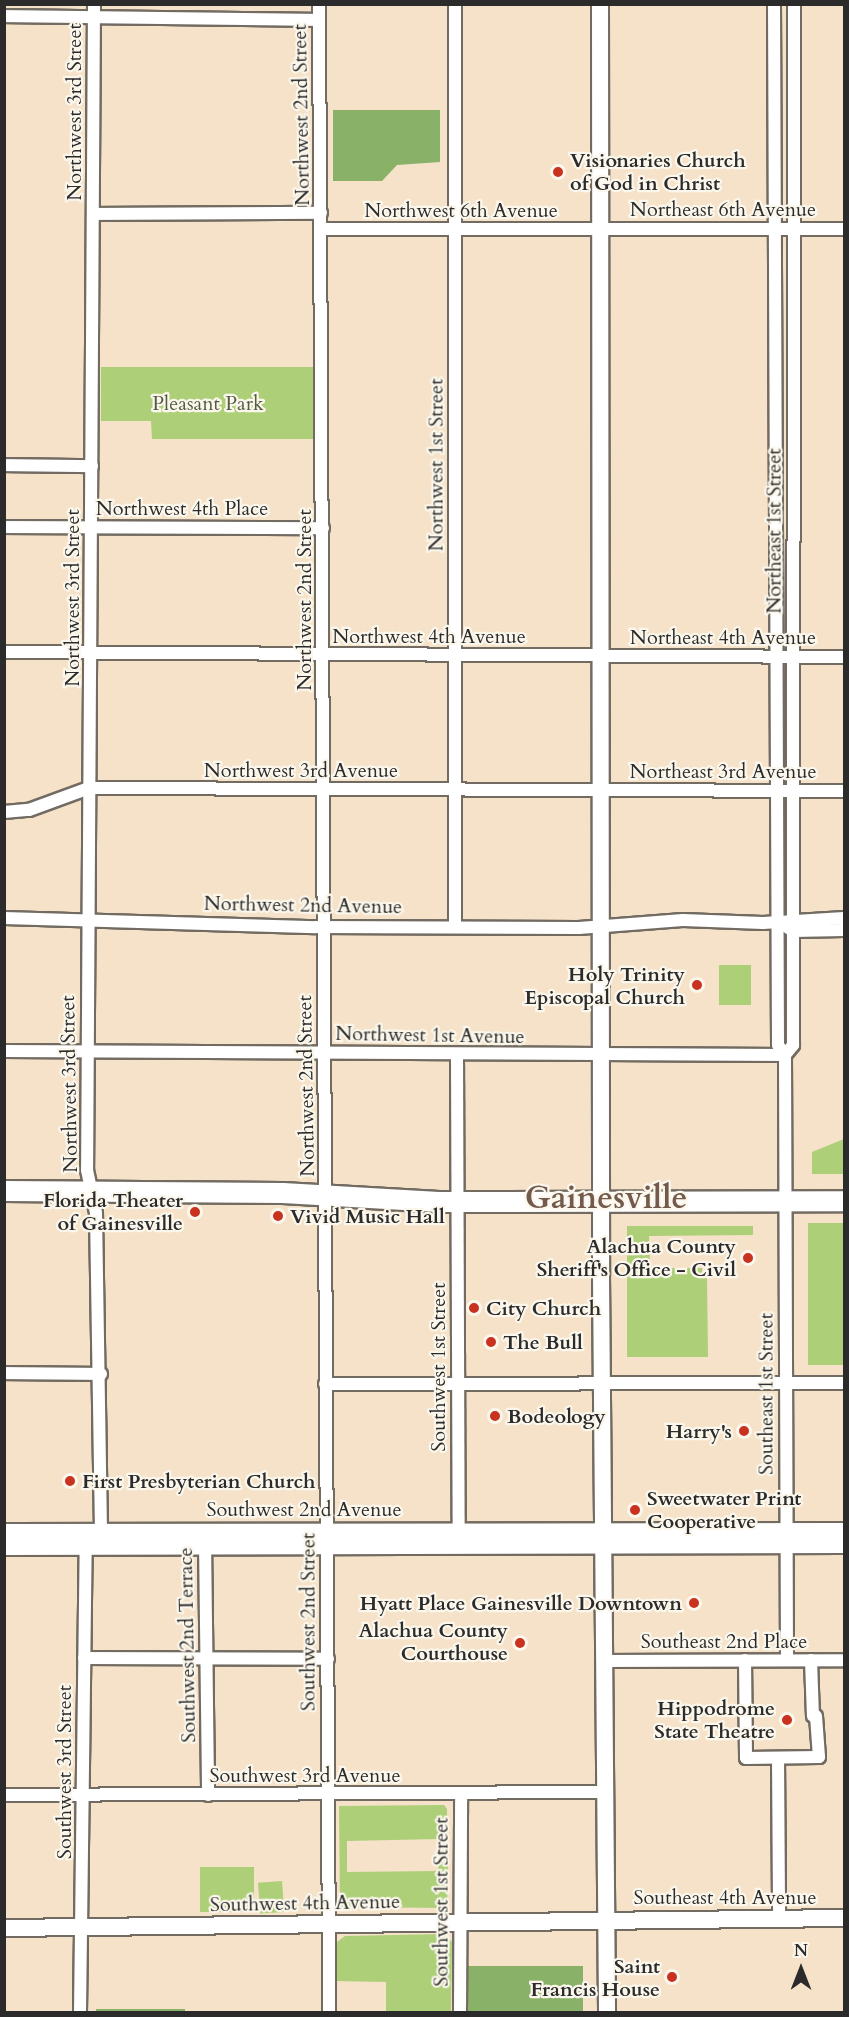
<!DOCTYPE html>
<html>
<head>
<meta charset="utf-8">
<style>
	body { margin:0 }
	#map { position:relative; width:849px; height:2017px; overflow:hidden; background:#f5e2c8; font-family:Cardo,serif }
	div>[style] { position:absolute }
	.green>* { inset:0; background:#accf78; transform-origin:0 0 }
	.forest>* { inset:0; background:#89b268; transform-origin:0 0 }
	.roads { filter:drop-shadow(2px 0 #726b62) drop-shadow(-2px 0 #726b62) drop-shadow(0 2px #726b62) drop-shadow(0 -2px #726b62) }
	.street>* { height:12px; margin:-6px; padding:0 6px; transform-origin:6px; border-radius:6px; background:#fff }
	.secondary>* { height:16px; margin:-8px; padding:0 8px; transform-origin:8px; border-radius:8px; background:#fff }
	.primary>* { height:20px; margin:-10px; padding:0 10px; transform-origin:10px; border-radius:10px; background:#fff }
	.dots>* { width:16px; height:16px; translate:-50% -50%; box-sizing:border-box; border:3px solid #fbf7ec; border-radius:50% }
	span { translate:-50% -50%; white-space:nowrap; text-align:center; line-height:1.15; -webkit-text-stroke:4.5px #fbf7ec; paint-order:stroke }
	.street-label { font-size:20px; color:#2b2b2b }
	.poi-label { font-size:20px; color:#2b2b2b; font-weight:700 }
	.left { translate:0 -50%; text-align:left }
	.right { translate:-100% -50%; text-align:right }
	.park-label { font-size:20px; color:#525c42 }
	.town-label { font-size:32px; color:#735a4c; font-weight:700 }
	.frame { position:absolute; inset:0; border:6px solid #2b2b2b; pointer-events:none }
	.north { position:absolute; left:771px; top:1939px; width:60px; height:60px; -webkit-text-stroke:4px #fbf7ec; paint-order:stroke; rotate:0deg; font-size:16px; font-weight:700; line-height:24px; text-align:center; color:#2b2b2b }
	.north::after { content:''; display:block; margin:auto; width:21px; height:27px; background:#2b2b2b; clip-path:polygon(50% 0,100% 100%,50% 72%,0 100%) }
</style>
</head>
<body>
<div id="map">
	<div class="green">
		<i style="clip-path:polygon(101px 367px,314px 367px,314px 439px,152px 439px,151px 421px,101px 421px)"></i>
		<i style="left:719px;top:965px;width:32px;height:40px"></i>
		<i style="clip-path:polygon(844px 1139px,844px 1174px,812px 1174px,812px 1152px)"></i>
		<i style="left:808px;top:1223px;width:36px;height:142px"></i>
		<i style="clip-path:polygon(627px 1226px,753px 1226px,753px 1235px,649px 1236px,650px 1268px,702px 1268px,702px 1276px,707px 1277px,708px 1357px,627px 1357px)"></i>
		<i style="clip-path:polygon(444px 1805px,447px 1809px,448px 1855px,439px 1855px,438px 1839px,347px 1841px,347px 1872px,438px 1871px,439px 1862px,448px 1862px,447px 1908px,340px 1907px,339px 1806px)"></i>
		<i style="left:254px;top:1867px;width:45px;height:54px;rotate:90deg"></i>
		<i style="left:282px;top:1881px;width:31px;height:24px;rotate:86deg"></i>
		<i style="clip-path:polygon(445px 1934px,452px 1942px,451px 2012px,386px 2012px,386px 1982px,336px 1981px,337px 1942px,345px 1936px)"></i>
	</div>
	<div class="forest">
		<i style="clip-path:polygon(333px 110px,440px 110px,440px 162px,397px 165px,382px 181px,333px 181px)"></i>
		<i style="left:583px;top:1966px;width:46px;height:119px;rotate:90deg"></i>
		<i style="left:96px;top:2009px;width:89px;height:3px"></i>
	</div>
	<div class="roads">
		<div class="street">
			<i style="left:94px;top:4px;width:1166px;rotate:90.34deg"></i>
			<i style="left:87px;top:1170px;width:44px;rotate:78.2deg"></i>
			<i style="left:96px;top:1213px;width:327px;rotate:89.1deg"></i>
			<i style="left:319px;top:4px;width:2008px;rotate:89.71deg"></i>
			<i style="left:774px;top:4px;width:1041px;rotate:89.78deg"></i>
			<i style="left:778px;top:1045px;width:12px;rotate:55deg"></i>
			<i style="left:785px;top:1055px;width:605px;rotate:89.81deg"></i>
			<i style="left:4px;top:16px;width:315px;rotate:0.7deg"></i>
			<i style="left:93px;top:214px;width:228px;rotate:-0.3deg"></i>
			<i style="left:322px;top:229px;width:522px"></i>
			<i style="left:4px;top:465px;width:88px;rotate:0.7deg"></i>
			<i style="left:4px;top:527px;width:319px;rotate:0.2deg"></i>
			<i style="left:4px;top:652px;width:840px;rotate:0.34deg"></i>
			<i style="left:4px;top:812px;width:25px;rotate:-5deg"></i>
			<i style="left:29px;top:810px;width:64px;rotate:-20.1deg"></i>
			<i style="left:89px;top:788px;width:755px;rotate:0.23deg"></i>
			<i style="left:4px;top:918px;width:312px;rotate:1.7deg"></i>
			<i style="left:316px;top:927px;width:263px;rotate:0.2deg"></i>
			<i style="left:579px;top:928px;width:104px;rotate:-4.4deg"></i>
			<i style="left:683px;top:920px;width:80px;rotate:2.1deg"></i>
			<i style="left:763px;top:923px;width:81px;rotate:-3.5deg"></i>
			<i style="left:455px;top:926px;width:922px;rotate:-90deg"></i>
			<i style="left:787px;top:927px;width:7px;rotate:34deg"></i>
			<i style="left:793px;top:931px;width:51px;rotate:-1.1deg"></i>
			<i style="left:4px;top:1051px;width:781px;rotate:0.29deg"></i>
			<i style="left:457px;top:1055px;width:475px;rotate:89.8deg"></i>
			<i style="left:785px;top:1055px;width:13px;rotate:-51deg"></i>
			<i style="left:793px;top:1045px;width:1041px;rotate:-89.94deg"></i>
			<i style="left:4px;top:1373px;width:97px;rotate:0.6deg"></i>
			<i style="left:325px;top:1384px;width:519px;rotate:-0.11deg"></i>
			<i style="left:205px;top:1541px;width:254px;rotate:89.3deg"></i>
			<i style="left:84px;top:1658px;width:244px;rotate:0.2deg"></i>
			<i style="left:745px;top:1660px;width:98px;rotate:89.4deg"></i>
			<i style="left:746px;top:1758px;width:73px;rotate:-0.8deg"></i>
			<i style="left:819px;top:1757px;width:41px;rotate:-94.2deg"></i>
			<i style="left:811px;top:1660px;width:56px;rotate:88deg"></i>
			<i style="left:605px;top:1661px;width:239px;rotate:-0.2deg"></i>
			<i style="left:778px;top:1758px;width:160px;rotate:89.6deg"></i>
			<i style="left:4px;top:1795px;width:601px;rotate:-0.29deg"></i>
			<i style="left:80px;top:2012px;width:472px;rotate:-89.3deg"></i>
			<i style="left:460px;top:2012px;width:219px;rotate:-89.7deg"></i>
		</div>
		<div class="secondary">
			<i style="left:600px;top:4px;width:1272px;rotate:89.95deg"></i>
			<i style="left:601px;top:1276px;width:736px;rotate:89.53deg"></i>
			<i style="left:4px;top:1532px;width:840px;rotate:-0.07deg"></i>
			<i style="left:4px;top:1547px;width:840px;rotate:-0.14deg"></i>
			<i style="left:4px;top:1928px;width:840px;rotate:-0.68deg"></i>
		</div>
		<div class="primary">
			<i style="left:4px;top:1191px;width:279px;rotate:0.4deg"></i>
			<i style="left:283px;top:1193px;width:156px;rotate:3.3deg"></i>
			<i style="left:439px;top:1202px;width:405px;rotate:-0.1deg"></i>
		</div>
	</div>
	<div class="dots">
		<i style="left:558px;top:172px;background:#c8321e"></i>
		<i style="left:697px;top:985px;background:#c8321e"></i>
		<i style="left:195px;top:1212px;background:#c8321e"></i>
		<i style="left:278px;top:1216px;background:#c8321e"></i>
		<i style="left:748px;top:1258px;background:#c8321e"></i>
		<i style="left:474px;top:1308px;background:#c8321e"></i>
		<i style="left:491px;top:1342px;background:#c8321e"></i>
		<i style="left:495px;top:1416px;background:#c8321e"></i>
		<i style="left:744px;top:1431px;background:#c8321e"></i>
		<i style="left:70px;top:1481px;background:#c8321e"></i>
		<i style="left:635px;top:1510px;background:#c8321e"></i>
		<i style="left:694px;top:1603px;background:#c8321e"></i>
		<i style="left:520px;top:1643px;background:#c8321e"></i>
		<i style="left:787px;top:1720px;background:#c8321e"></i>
		<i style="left:672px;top:1977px;background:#c8321e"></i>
	</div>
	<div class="street-label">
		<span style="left:74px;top:112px;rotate:-90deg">Northwest 3rd Street</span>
		<span style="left:301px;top:115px;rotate:-91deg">Northwest 2nd Street</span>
		<span style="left:723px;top:209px">Northeast 6th Avenue</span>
		<span style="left:461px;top:210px">Northwest 6th Avenue</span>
		<span style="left:436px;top:465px;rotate:-90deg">Northwest 1st Street</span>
		<span style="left:182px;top:508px">Northwest 4th Place</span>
		<span style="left:774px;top:531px;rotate:-90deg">Northeast 1st Street</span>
		<span style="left:72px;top:598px;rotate:-90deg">Northwest 3rd Street</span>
		<span style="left:304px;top:600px;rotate:-90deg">Northwest 2nd Street</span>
		<span style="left:429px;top:636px">Northwest 4th Avenue</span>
		<span style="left:723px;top:637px">Northeast 4th Avenue</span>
		<span style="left:301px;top:770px">Northwest 3rd Avenue</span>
		<span style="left:723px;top:771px">Northeast 3rd Avenue</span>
		<span style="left:303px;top:905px;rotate:1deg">Northwest 2nd Avenue</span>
		<span style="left:430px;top:1035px;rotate:1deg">Northwest 1st Avenue</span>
		<span style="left:69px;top:1084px;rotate:-91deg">Northwest 3rd Street</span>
		<span style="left:306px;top:1086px;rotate:-91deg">Northwest 2nd Street</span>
		<span style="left:438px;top:1367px;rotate:-90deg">Southwest 1st Street</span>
		<span style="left:766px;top:1394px;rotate:-90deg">Southeast 1st Street</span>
		<span style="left:304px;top:1509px">Southwest 2nd Avenue</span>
		<span style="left:308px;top:1622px;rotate:-90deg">Southwest 2nd Street</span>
		<span style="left:724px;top:1641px">Southeast 2nd Place</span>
		<span style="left:187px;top:1645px;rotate:-91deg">Southwest 2nd Terrace</span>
		<span style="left:64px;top:1772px;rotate:-90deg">Southwest 3rd Street</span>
		<span style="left:305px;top:1775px">Southwest 3rd Avenue</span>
		<span style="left:725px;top:1897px">Southeast 4th Avenue</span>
		<span style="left:441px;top:1902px;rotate:-90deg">Southwest 1st Street</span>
		<span style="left:305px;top:1903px;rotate:-1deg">Southwest 4th Avenue</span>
	</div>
	<div class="poi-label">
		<span class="left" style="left:570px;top:172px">Visionaries Church<br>of God in Christ</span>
		<span class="right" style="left:685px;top:986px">Holy Trinity<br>Episcopal Church</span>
		<span class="right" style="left:183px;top:1212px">Florida Theater<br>of Gainesville</span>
		<span class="left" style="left:290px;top:1216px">Vivid Music Hall</span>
		<span class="right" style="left:736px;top:1258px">Alachua County<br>Sheriff's Office - Civil</span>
		<span class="left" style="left:486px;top:1308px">City Church</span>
		<span class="left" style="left:503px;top:1342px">The Bull</span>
		<span class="left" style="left:507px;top:1416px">Bodeology</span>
		<span class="right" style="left:732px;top:1431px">Harry's</span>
		<span class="left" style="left:82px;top:1481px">First Presbyterian Church</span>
		<span class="left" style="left:647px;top:1510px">Sweetwater Print<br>Cooperative</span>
		<span class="right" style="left:682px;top:1603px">Hyatt Place Gainesville Downtown</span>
		<span class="right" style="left:508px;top:1642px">Alachua County<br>Courthouse</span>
		<span class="right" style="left:775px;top:1720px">Hippodrome<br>State Theatre</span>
		<span class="right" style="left:660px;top:1978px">Saint<br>Francis House</span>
	</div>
	<div class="park-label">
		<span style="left:208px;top:403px">Pleasant Park</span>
	</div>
	<div class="town-label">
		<span style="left:606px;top:1198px">Gainesville</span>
	</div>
	<div class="frame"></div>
	<div class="north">N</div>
</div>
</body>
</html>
